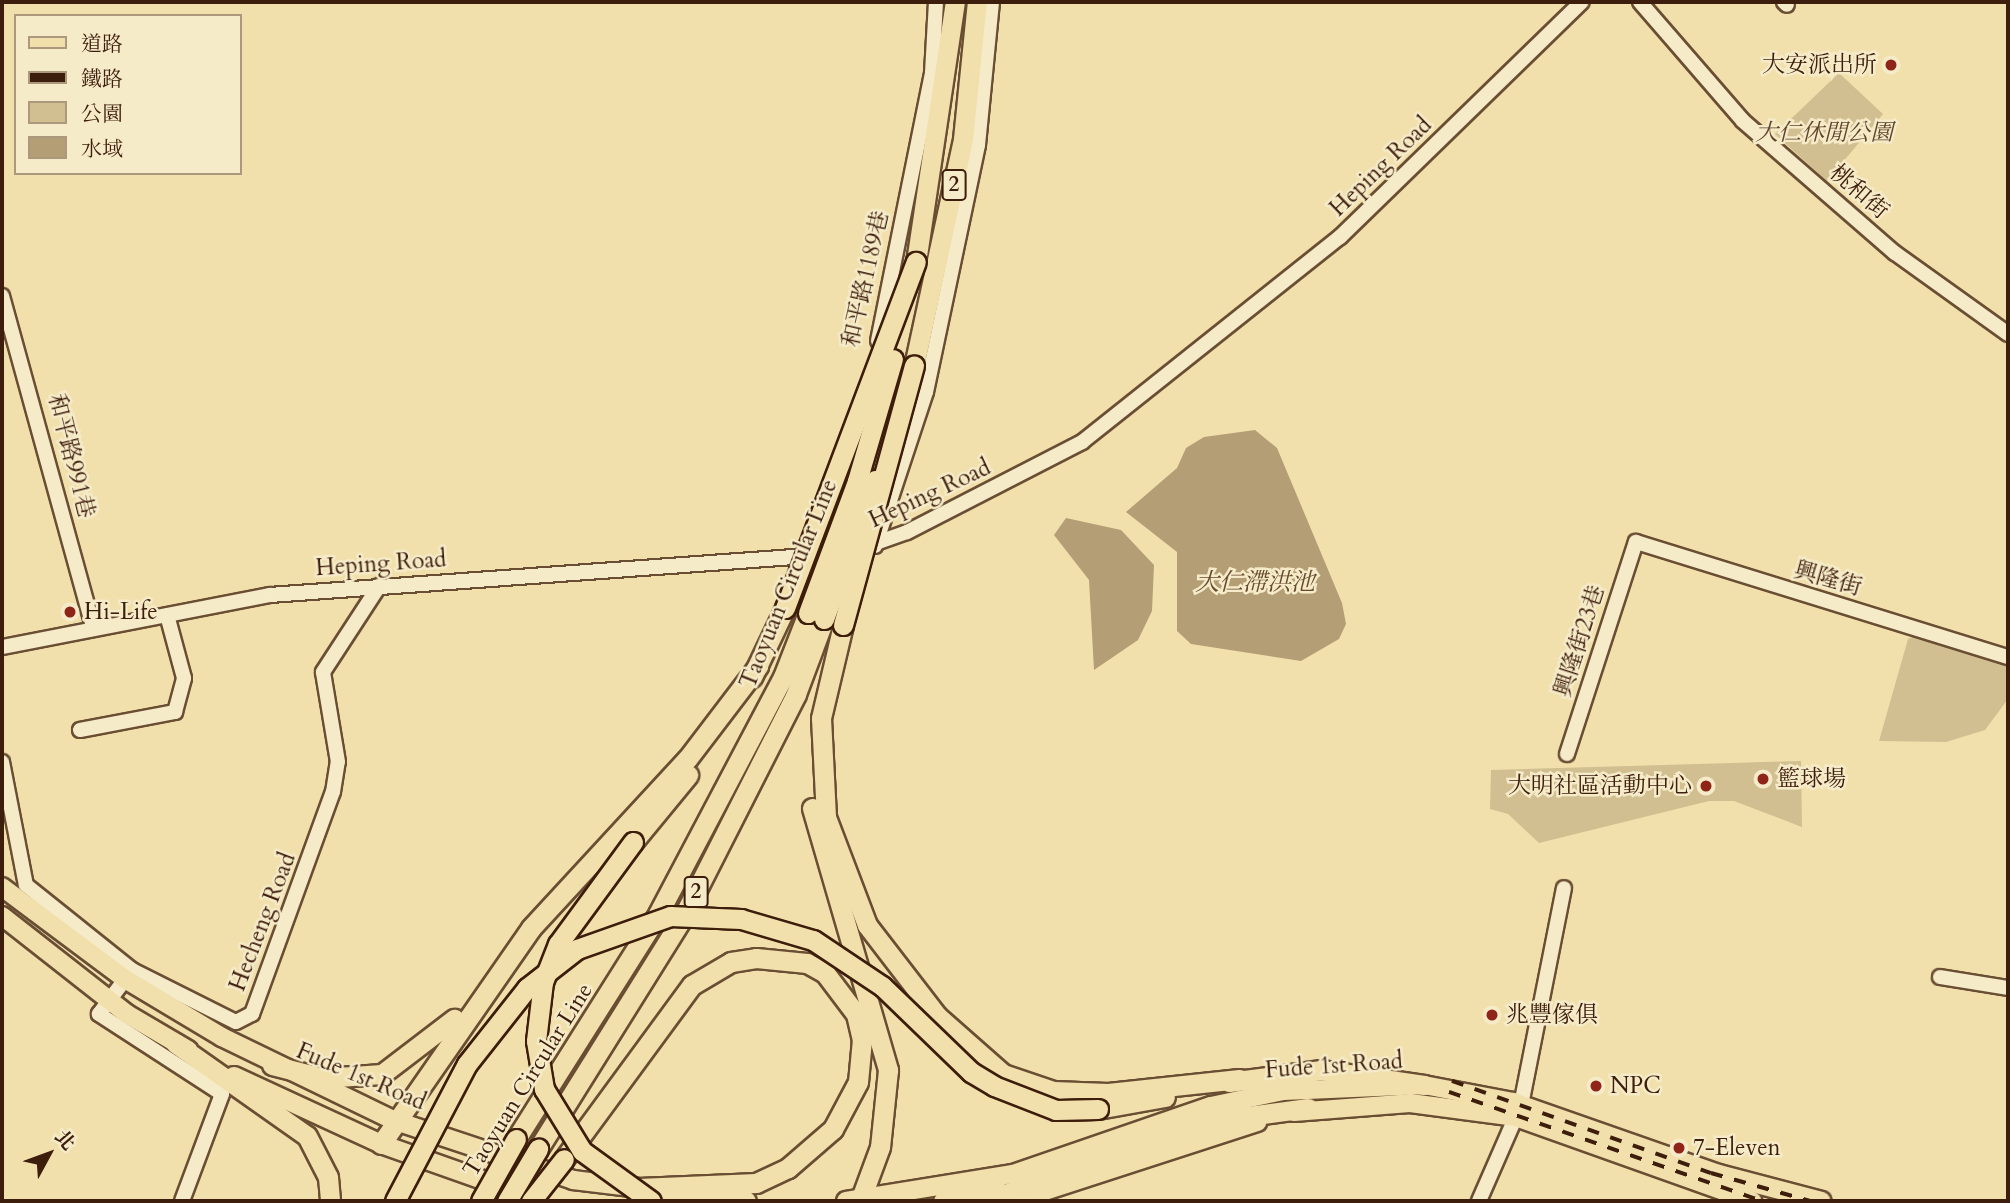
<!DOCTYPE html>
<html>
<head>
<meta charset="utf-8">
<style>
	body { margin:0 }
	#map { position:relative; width:2010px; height:1203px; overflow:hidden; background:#f1e0ac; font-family:Cardo,"Noto Serif TC",serif }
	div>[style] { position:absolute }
	.green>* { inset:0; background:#d2bf91 }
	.water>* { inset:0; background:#b49e75 }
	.roads { filter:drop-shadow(2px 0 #6a4e33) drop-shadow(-2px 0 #6a4e33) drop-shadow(0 2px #6a4e33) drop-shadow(0 -2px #6a4e33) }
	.minor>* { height:14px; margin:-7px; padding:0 7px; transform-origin:7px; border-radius:7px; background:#f6ebc9 }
	.major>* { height:18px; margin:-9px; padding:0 9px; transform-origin:9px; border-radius:9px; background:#f1e0ac }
	.highway>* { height:19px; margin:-9.5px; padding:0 9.5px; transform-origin:9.5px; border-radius:9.5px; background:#f1e0ac }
	.rail>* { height:3.5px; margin-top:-1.75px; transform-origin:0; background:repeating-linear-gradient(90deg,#3d1d0b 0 12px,transparent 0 24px) }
	.bridges { filter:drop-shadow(2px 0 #3d1d0b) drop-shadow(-2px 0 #3d1d0b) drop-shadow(0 2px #3d1d0b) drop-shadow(0 -2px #3d1d0b) }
	.highway-bridge>* { height:19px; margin:-9.5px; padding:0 9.5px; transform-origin:9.5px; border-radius:9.5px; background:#f1e0ac }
	.dots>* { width:19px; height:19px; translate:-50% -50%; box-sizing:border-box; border:4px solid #f6ebc9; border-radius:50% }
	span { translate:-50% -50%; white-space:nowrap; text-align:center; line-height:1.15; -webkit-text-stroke:5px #f6ebc9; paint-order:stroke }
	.shield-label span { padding:2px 5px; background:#f6ebc9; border:2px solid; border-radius:5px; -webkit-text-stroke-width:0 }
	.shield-label { font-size:21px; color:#3d1d0b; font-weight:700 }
	.poi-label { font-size:23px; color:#3d1d0b }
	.right { translate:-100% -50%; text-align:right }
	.left { translate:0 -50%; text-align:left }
	.park-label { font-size:23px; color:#62462c; font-style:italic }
	.street-label { font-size:23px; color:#3d1d0b }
	.water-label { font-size:24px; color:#674a30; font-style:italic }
	.frame { position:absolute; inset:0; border:4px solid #3d1d0b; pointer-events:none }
	.legend { position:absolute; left:14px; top:14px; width:228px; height:161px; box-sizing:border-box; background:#f6ebc9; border:2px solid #ac997d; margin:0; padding:9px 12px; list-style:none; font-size:21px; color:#3d1d0b }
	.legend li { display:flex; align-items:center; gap:14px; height:35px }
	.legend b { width:35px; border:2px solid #ac997d }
	.north { position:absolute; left:14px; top:1119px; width:70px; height:70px; -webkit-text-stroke:5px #f6ebc9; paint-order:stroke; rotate:49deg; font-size:19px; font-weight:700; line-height:28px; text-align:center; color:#3d1d0b }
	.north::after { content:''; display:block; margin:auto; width:24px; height:32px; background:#3d1d0b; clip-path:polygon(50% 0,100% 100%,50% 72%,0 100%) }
</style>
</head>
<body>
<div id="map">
	<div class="green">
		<i style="clip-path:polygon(1839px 73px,1883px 114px,1827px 181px,1775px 134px)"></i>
		<i style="clip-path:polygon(1917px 635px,2008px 663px,2008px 699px,1985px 730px,1946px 742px,1879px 741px,1908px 639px)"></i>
		<i style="clip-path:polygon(1801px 761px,1802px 827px,1734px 801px,1709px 801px,1539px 843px,1508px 814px,1490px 809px,1491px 770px)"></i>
	</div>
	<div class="water">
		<i style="clip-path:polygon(1255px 430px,1277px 448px,1342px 603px,1346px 624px,1339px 639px,1301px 661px,1191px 644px,1177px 631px,1177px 552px,1126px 512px,1177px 468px,1186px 448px,1204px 437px)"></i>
		<i style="clip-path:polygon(1066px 518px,1121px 530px,1154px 565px,1152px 611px,1138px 640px,1094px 670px,1089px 580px,1054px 535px)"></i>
	</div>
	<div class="roads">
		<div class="minor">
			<i style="left:1640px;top:2px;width:157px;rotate:49.1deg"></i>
			<i style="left:1743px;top:121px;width:201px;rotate:41deg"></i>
			<i style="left:1895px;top:253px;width:139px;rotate:35.6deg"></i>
			<i style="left:1784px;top:2px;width:4px;rotate:45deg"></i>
			<i style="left:2px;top:296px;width:345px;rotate:74.6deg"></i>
			<i style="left:878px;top:341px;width:273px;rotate:-78.6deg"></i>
			<i style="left:932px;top:73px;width:71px;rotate:-86.8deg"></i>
			<i style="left:875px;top:546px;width:162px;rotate:-71.7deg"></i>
			<i style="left:926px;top:392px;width:252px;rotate:-78.1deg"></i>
			<i style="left:978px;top:145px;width:144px;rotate:-84.4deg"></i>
			<i style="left:859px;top:549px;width:51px;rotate:-19.5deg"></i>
			<i style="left:907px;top:532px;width:197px;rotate:-27.2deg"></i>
			<i style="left:1082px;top:442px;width:330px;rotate:-38.5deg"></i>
			<i style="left:1340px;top:237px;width:337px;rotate:-44.2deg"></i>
			<i style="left:2px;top:647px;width:273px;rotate:-11deg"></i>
			<i style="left:270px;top:595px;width:566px;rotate:-4.15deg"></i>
			<i style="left:80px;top:730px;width:97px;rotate:-10.7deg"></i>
			<i style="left:175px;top:712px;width:35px;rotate:-75deg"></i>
			<i style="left:184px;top:678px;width:65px;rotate:-105.1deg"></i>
			<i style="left:1567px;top:754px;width:223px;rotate:-72deg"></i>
			<i style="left:1636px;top:542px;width:389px;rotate:17.2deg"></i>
			<i style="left:2px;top:762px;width:125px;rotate:79deg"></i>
			<i style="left:26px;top:885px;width:136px;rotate:38.7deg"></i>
			<i style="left:1940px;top:977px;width:69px;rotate:9.2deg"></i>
			<i style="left:182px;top:1201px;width:114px;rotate:-69.5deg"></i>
			<i style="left:222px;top:1094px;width:147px;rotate:-147deg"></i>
			<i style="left:99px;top:1014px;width:55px;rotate:-53.1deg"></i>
			<i style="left:132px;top:970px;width:116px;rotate:26.6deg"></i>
			<i style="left:236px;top:1022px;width:18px;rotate:-27deg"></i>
			<i style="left:252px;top:1014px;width:236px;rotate:-70deg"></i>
			<i style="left:333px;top:792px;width:30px;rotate:-81deg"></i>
			<i style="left:338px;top:762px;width:91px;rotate:-99.5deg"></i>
			<i style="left:323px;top:672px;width:103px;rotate:-56.9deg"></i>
			<i style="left:1479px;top:1201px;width:105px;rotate:-66.4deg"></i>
			<i style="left:1521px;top:1105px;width:221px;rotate:-78.8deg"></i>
		</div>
		<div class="major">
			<i style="left:2px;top:887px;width:154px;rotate:36.8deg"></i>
			<i style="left:125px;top:979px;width:113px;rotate:30.9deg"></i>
			<i style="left:222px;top:1037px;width:190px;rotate:25.9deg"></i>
			<i style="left:393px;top:1120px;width:190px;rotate:18.4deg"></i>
			<i style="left:573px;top:1180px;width:175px;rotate:6.9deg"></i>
			<i style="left:2px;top:916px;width:159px;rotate:38.1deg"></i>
			<i style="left:127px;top:1014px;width:71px;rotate:30.5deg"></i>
			<i style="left:234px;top:1076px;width:162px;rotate:24.8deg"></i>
			<i style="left:381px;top:1144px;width:153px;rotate:19.5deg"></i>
			<i style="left:1294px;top:1112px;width:116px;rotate:-4.4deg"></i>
			<i style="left:1410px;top:1103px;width:107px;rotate:7.5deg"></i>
			<i style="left:1516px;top:1117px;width:251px;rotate:19.6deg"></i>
			<i style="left:846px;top:1201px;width:169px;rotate:-9.2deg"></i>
			<i style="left:1013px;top:1174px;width:209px;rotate:-19deg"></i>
			<i style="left:1211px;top:1106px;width:74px;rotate:-11.8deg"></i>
			<i style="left:1283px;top:1091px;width:141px;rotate:-2.4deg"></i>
			<i style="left:1424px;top:1085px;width:91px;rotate:10.8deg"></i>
			<i style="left:1513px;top:1102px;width:218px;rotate:19.3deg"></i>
			<i style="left:1719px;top:1174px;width:106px;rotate:14.7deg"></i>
			<i style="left:1014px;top:1201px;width:256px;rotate:-18deg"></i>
		</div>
		<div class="highway">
			<i style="left:916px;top:262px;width:263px;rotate:-81.5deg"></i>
			<i style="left:914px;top:366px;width:232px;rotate:-77.8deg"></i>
			<i style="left:963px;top:139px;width:138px;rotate:-84.2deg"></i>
			<i style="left:843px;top:625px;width:96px;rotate:103.3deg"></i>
			<i style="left:821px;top:718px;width:99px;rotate:87.1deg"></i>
			<i style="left:826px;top:817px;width:116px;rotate:69.2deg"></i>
			<i style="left:867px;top:925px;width:115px;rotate:52.4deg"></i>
			<i style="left:937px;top:1016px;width:88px;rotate:41.3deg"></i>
			<i style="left:1003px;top:1074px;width:53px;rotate:18.8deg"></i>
			<i style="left:1053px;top:1091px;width:55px;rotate:2.1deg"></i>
			<i style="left:1108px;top:1093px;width:132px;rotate:-6.1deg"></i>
			<i style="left:752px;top:677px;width:76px;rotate:-64.4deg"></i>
			<i style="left:812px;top:808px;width:273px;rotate:73.8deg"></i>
			<i style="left:888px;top:1070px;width:77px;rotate:95.9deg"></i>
			<i style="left:880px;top:1147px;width:58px;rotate:110.3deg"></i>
			<i style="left:633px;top:842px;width:87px;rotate:-50.6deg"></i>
			<i style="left:175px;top:1043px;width:161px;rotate:35.2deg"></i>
			<i style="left:307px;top:1136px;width:46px;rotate:62.9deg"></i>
			<i style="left:328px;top:1177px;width:24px;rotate:85deg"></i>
			<i style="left:272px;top:1065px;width:53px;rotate:14.3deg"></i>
			<i style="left:323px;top:1078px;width:59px;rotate:-3.9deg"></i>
			<i style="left:382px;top:1074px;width:91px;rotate:-37.4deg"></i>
			<i style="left:1229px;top:1082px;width:93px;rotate:-7.4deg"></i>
			<i style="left:1321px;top:1070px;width:104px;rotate:8.3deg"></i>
			<i style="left:1098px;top:1109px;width:68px;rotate:-10.2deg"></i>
			<i style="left:516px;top:1139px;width:266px;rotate:-57.7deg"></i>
			<i style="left:658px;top:914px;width:268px;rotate:-62.2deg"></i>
			<i style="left:783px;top:677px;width:69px;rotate:-68.7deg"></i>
			<i style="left:381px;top:1144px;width:263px;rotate:-55.2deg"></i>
			<i style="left:531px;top:928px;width:231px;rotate:-47.3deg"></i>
			<i style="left:688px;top:758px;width:116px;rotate:-52.7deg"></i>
			<i style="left:538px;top:1149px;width:276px;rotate:-58deg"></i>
			<i style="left:684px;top:915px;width:248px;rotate:-63.1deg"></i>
			<i style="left:796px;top:694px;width:80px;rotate:-69.5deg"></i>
			<i style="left:564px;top:1159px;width:216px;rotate:-53.7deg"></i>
			<i style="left:692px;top:985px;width:45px;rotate:-30.5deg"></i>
			<i style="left:731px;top:962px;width:25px;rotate:-9deg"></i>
			<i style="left:756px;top:958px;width:51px;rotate:5.6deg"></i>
			<i style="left:807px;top:963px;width:21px;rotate:29deg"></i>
			<i style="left:825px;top:973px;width:51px;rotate:52.9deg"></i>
			<i style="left:856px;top:1014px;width:26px;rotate:77deg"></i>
			<i style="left:862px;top:1039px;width:43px;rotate:95.3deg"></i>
			<i style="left:858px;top:1082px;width:53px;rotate:118deg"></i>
			<i style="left:833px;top:1129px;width:60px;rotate:139.1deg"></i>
			<i style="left:788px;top:1168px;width:35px;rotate:155deg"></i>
			<i style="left:756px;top:1183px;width:118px;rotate:177.6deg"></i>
			<i style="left:943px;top:1201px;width:57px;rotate:-9.1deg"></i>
			<i style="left:986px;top:1201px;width:232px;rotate:-19.9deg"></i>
			<i style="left:1204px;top:1122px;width:105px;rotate:-7.7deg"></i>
		</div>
	</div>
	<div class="rail">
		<i style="left:1452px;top:1081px;width:275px;rotate:19.6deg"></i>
		<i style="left:1711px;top:1173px;width:103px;rotate:15.8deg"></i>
		<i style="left:1449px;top:1092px;width:331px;rotate:19.2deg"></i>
	</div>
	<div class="bridges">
		<div class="highway-bridge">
			<i style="left:785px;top:608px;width:370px;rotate:-69.3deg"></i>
			<i style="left:808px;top:613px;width:141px;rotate:-69.6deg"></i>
			<i style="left:857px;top:481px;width:127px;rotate:-73.6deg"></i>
			<i style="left:824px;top:619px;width:148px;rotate:-69.9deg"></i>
			<i style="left:843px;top:625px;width:269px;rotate:-74.7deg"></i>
			<i style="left:633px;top:842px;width:127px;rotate:126.3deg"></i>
			<i style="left:558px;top:944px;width:41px;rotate:111.5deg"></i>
			<i style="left:543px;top:982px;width:59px;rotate:96.8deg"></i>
			<i style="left:536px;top:1041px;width:49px;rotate:80.5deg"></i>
			<i style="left:544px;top:1089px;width:73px;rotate:58.5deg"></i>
			<i style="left:582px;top:1151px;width:85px;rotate:35.9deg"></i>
			<i style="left:395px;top:1201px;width:155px;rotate:-62.3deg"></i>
			<i style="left:467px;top:1064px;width:97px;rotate:-51.7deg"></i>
			<i style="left:527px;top:988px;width:63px;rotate:-38deg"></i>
			<i style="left:577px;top:949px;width:99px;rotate:-19.5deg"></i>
			<i style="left:670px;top:916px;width:71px;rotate:2.4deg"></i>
			<i style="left:741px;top:919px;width:75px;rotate:16.3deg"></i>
			<i style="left:813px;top:940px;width:83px;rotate:33.7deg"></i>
			<i style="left:882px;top:986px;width:124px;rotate:44deg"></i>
			<i style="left:971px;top:1072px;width:27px;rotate:31deg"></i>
			<i style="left:994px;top:1086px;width:66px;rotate:21.2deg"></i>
			<i style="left:1056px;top:1110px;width:42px;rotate:-1.4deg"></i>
			<i style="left:481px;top:1201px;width:71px;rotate:-60.6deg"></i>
			<i style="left:507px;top:1201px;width:61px;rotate:-59.2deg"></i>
			<i style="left:531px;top:1201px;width:53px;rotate:-51.8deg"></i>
		</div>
	</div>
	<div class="dots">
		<i style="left:1891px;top:65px;background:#8f2418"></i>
		<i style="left:70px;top:612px;background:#8f2418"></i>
		<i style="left:1763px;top:779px;background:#8f2418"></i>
		<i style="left:1706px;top:786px;background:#8f2418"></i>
		<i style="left:1492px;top:1015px;background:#8f2418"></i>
		<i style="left:1596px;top:1086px;background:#8f2418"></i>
		<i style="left:1679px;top:1148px;background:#8f2418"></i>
	</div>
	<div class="shield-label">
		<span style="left:954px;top:185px">2</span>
		<span style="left:696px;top:892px">2</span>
	</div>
	<div class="poi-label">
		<span class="right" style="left:1877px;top:65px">大安派出所</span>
		<span class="left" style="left:84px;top:612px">Hi-Life</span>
		<span class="left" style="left:1777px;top:779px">籃球場</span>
		<span class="right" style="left:1692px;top:786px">大明社區活動中心</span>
		<span class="left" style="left:1506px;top:1015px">兆豐傢俱</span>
		<span class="left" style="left:1610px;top:1086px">NPC</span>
		<span class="left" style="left:1693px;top:1148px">7-Eleven</span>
	</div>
	<div class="park-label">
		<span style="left:1824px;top:133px">大仁休閒公園</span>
	</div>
	<div class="street-label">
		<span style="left:1381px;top:167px;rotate:-44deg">Heping Road</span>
		<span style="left:1859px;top:192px;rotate:41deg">桃和街</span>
		<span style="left:866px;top:279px;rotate:-77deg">和平路1189巷</span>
		<span style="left:71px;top:456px;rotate:76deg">和平路991巷</span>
		<span style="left:930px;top:494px;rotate:-25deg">Heping Road</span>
		<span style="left:381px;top:564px;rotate:-4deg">Heping Road</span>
		<span style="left:1828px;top:579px;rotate:16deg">興隆街</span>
		<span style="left:789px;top:584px;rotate:-68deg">Taoyuan Circular Line</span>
		<span style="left:1580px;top:641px;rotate:-72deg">興隆街23巷</span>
		<span style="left:263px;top:922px;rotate:-69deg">Hecheng Road</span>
		<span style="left:1334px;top:1066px;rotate:-4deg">Fude 1st Road</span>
		<span style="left:361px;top:1077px;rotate:23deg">Fude 1st Road</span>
		<span style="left:528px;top:1080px;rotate:-58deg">Taoyuan Circular Line</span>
	</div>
	<div class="water-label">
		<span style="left:1255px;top:583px">大仁滯洪池</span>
	</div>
	<div class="frame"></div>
	<ul class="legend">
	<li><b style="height:9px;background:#f1e0ac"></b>道路</li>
	<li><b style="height:9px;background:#3d1d0b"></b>鐵路</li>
	<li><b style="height:19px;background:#d2bf91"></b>公園</li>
	<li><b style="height:19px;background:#b49e75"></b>水域</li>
	</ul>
	<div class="north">北</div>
</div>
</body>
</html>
